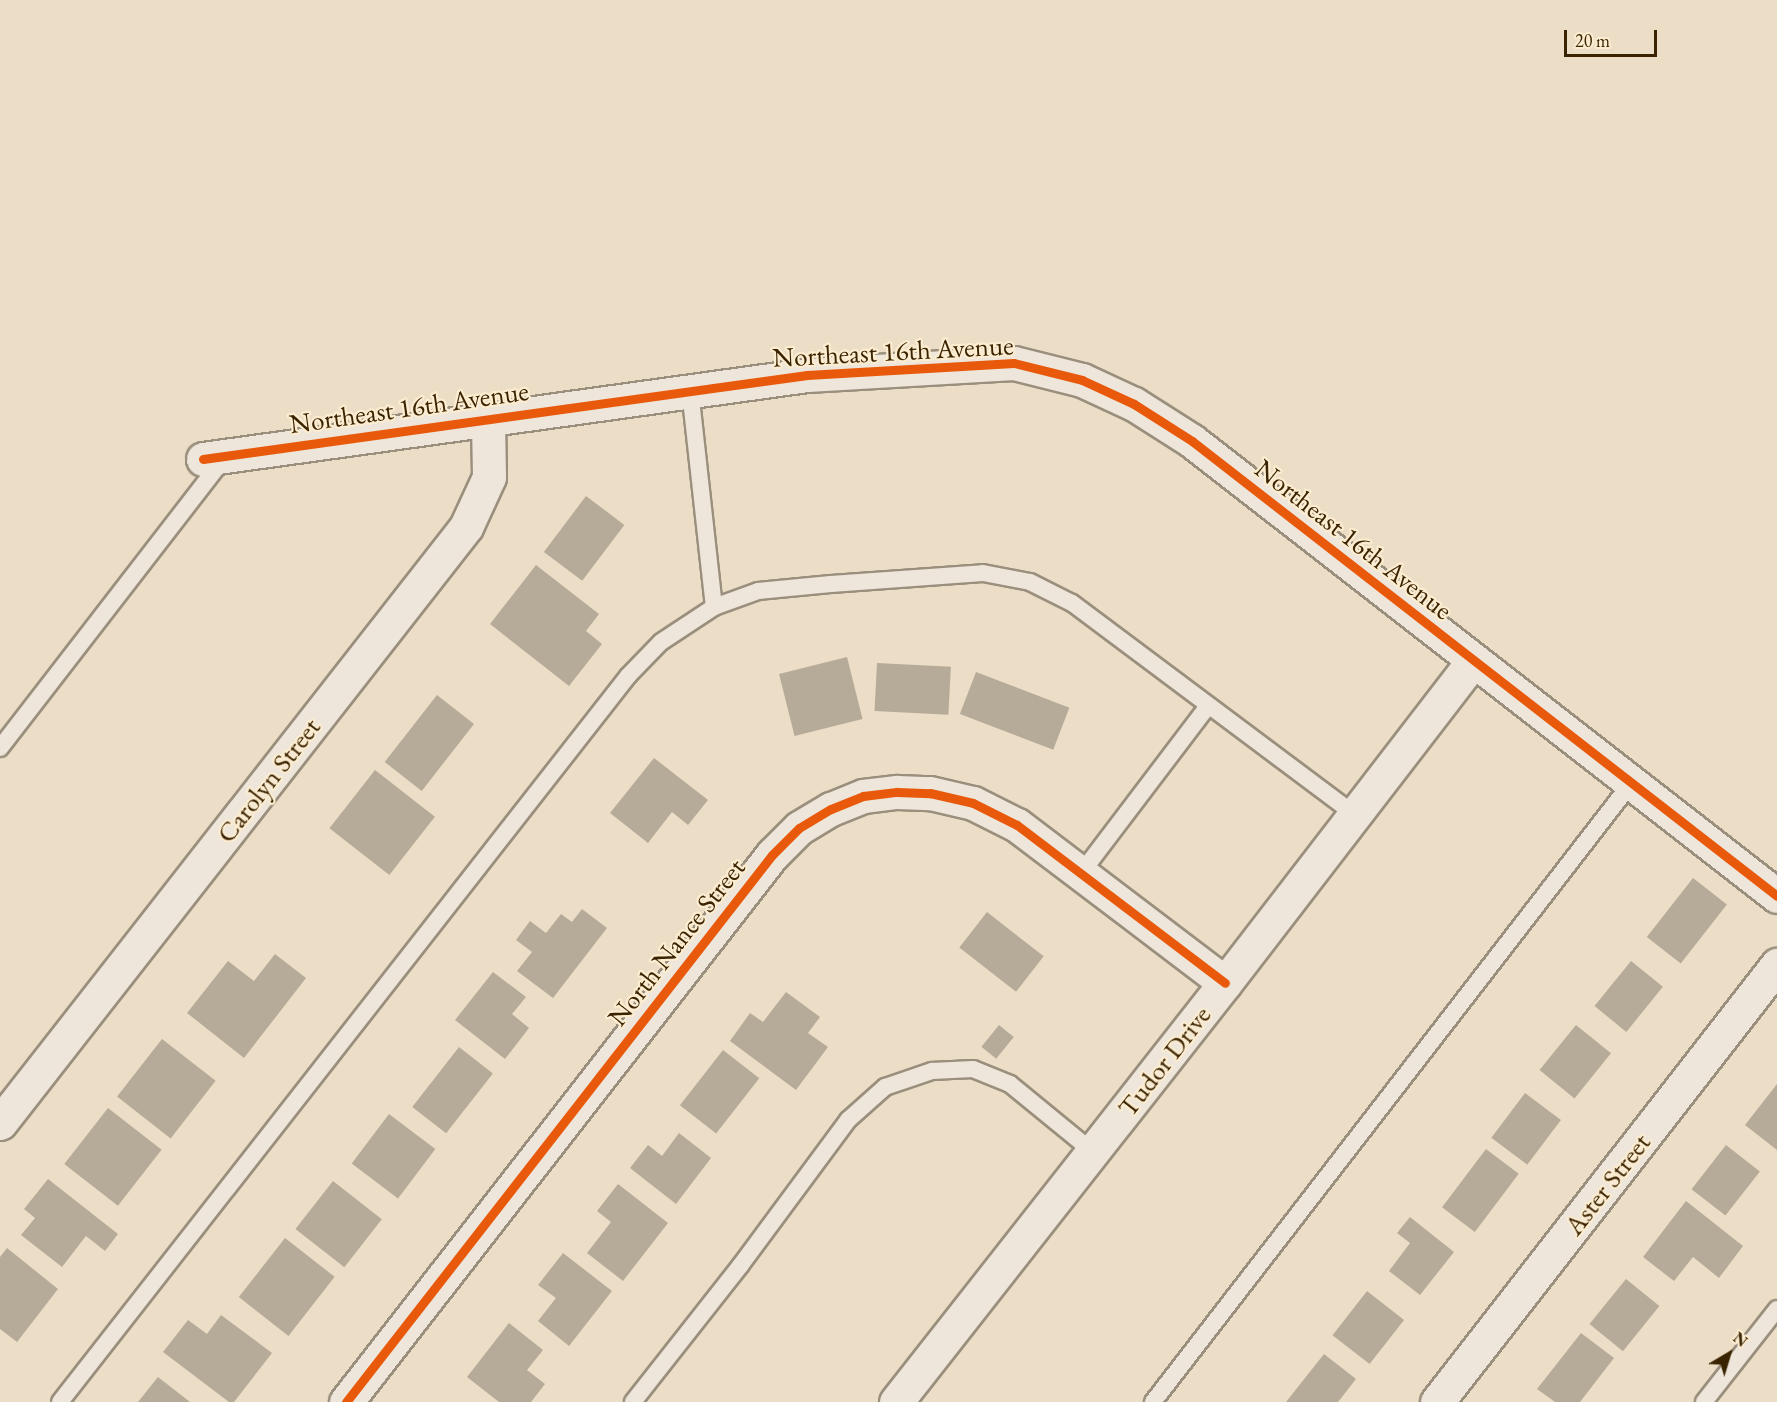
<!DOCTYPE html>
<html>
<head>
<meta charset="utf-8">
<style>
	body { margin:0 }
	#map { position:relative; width:1777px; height:1402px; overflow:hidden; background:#ecdec6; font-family:"EB Garamond",serif }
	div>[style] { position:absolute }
	.building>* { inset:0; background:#b6ab99; transform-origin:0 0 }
	.roads { filter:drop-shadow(2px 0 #9a8f7d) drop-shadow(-2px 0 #9a8f7d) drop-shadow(0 2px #9a8f7d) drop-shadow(0 -2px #9a8f7d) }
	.lane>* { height:16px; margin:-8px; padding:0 8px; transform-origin:8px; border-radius:8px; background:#eee6da }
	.street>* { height:33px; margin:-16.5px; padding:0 16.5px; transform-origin:16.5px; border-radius:16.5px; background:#eee6da }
	.cycleway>* { height:9px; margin:-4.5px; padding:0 4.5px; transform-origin:4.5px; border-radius:4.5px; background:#e8590c }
	span { translate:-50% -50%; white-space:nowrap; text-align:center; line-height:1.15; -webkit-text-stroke:4.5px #fcecd0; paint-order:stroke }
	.street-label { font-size:27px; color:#3a2301 }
	.north { position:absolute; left:1699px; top:1324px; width:60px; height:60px; -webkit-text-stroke:4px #fcecd0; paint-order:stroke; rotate:38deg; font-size:16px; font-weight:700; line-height:24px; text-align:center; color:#3a2301 }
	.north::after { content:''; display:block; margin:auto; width:21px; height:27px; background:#3a2301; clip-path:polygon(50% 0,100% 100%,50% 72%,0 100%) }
	.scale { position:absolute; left:1564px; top:30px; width:93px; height:27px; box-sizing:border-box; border:3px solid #3a2301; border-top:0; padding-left:8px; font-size:18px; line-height:21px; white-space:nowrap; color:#3a2301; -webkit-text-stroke:4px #fcecd0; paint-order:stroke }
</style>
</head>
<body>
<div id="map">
	<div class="building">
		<i style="left:586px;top:496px;width:48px;height:70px;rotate:37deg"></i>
		<i style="clip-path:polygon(536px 565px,599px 614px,586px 631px,602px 644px,569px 686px,490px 624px)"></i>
		<i style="left:847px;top:657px;width:64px;height:70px;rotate:76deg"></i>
		<i style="left:877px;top:663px;width:74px;height:48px;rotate:3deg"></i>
		<i style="left:976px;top:672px;width:100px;height:45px;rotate:21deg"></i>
		<i style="left:437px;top:695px;width:47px;height:85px;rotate:38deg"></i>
		<i style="clip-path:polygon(654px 758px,708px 800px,688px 825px,672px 812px,648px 843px,610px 813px)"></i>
		<i style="left:375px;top:770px;width:76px;height:74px;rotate:38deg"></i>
		<i style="left:1693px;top:878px;width:43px;height:75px;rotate:38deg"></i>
		<i style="clip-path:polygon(582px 909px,607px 928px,553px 998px,517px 971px,532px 952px,516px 940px,530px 921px,546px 933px,561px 914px,572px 922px)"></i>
		<i style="left:987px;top:912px;width:72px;height:45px;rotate:38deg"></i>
		<i style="clip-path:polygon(275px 954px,306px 978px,244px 1058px,187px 1013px,228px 961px,254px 981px)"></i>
		<i style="left:1631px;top:961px;width:41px;height:58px;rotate:39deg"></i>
		<i style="clip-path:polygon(493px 972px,526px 997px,512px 1014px,529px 1028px,505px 1059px,455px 1020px)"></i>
		<i style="clip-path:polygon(786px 992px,820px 1017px,808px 1033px,828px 1047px,796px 1090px,730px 1041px,750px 1013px,763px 1022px)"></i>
		<i style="left:999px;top:1025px;width:19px;height:28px;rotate:39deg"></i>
		<i style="left:1576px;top:1025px;width:45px;height:58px;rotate:39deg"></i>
		<i style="left:162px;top:1039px;width:68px;height:73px;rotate:38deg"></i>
		<i style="left:459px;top:1047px;width:43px;height:76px;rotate:38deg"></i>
		<i style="left:723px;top:1050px;width:46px;height:70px;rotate:38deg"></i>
		<i style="clip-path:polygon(1777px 1084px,1777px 1150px,1745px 1125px)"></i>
		<i style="left:1525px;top:1093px;width:45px;height:56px;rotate:37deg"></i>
		<i style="left:108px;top:1108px;width:68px;height:71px;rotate:38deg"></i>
		<i style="left:389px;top:1114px;width:58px;height:62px;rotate:37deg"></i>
		<i style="clip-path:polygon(679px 1133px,711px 1158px,676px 1204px,630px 1168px,648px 1145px,662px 1156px)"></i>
		<i style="left:1726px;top:1145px;width:43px;height:56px;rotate:38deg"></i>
		<i style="left:1486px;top:1149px;width:41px;height:73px;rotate:37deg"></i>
		<i style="clip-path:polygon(48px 1179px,118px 1234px,105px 1251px,86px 1236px,62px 1267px,21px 1235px,35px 1218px,24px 1209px)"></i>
		<i style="left:333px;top:1181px;width:62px;height:61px;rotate:38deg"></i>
		<i style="clip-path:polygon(618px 1184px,668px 1223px,623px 1281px,587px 1253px,611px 1222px,597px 1211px)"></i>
		<i style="clip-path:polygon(1686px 1201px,1743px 1246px,1719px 1278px,1693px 1257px,1674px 1281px,1643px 1257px)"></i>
		<i style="clip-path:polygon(1410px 1217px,1454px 1252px,1420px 1295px,1389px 1271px,1410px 1243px,1397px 1233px)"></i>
		<i style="left:285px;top:1238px;width:63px;height:75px;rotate:38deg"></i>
		<i style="clip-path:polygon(7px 1248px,58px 1289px,17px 1342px,0 1329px,0 1257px)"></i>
		<i style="clip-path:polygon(563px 1253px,612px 1291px,569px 1346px,538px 1321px,556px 1298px,538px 1285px)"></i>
		<i style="left:1626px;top:1279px;width:43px;height:58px;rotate:39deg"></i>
		<i style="left:1367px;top:1291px;width:47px;height:56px;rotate:38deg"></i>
		<i style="clip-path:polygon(221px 1315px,272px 1353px,234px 1402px,229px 1402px,163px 1352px,188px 1320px,207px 1334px)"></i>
		<i style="clip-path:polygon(509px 1323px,543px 1350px,527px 1370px,545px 1384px,531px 1402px,499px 1402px,467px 1377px)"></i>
		<i style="clip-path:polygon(1581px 1333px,1614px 1358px,1580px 1402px,1555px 1402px,1537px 1389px)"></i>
		<i style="clip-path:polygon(1324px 1354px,1356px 1379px,1338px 1402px,1286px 1402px)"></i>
		<i style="clip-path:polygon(158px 1377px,190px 1402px,138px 1402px)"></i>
	</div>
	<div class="roads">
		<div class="lane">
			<i style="left:690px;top:390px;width:218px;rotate:83.7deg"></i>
			<i style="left:0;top:748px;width:368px;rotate:-52.3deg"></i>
			<i style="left:1082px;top:872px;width:208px;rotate:-52.8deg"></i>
			<i style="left:60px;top:1402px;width:922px;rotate:-51.96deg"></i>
			<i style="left:628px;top:676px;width:47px;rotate:-45.9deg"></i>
			<i style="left:661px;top:642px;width:64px;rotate:-33.4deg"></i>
			<i style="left:714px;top:607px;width:47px;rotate:-20deg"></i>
			<i style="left:758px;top:591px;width:73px;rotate:-5.5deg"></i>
			<i style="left:831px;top:584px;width:152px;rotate:-4.1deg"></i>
			<i style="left:983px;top:573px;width:48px;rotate:10.8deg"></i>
			<i style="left:1030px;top:582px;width:47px;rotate:26.6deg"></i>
			<i style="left:1072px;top:603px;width:352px;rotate:36.8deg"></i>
			<i style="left:633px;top:1402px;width:173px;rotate:-51.8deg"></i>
			<i style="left:740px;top:1266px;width:182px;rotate:-53.5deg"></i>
			<i style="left:848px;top:1120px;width:50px;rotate:-41.7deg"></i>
			<i style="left:885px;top:1087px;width:50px;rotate:-18.8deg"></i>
			<i style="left:932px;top:1071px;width:41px;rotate:-2.8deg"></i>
			<i style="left:973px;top:1069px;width:40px;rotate:22deg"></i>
			<i style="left:1010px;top:1084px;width:106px;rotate:39.3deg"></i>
			<i style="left:1153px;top:1402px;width:783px;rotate:-52.31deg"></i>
			<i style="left:1704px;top:1402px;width:118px;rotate:-51.9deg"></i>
		</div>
		<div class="street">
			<i style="left:203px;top:459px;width:610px;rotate:-7.92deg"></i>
			<i style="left:807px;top:375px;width:207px;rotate:-3.3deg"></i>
			<i style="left:1014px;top:363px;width:70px;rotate:14deg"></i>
			<i style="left:1082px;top:380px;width:57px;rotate:24.8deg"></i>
			<i style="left:1134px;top:404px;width:69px;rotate:32.5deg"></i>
			<i style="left:1192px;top:441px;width:741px;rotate:37.87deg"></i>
			<i style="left:0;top:1123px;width:757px;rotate:-51.98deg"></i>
			<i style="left:466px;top:527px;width:55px;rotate:-65.3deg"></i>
			<i style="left:489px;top:477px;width:60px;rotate:-91deg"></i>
			<i style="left:346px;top:1402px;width:693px;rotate:-52.09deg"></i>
			<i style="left:772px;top:855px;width:38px;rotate:-45deg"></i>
			<i style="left:799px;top:828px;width:37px;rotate:-31deg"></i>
			<i style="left:831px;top:809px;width:35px;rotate:-22deg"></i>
			<i style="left:863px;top:796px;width:34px;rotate:-7deg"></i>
			<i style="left:897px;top:792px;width:33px;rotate:2deg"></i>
			<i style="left:930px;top:793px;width:44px;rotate:13.1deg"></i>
			<i style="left:973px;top:803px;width:49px;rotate:26.6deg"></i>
			<i style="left:1017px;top:825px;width:261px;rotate:37.2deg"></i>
			<i style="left:896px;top:1402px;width:533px;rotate:-51.86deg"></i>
			<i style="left:1225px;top:983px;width:406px;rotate:-52.4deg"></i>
			<i style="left:1437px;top:1402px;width:554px;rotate:-52.12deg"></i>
		</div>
	</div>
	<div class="cycleway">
		<i style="left:203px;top:459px;width:610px;rotate:-7.92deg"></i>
		<i style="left:807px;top:375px;width:207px;rotate:-3.3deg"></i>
		<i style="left:1014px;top:363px;width:70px;rotate:14deg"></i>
		<i style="left:1082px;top:380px;width:57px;rotate:24.8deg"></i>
		<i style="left:1134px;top:404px;width:69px;rotate:32.5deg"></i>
		<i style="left:1192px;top:441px;width:741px;rotate:37.87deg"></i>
		<i style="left:346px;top:1402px;width:693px;rotate:-52.09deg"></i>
		<i style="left:772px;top:855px;width:38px;rotate:-45deg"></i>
		<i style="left:799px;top:828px;width:37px;rotate:-31deg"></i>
		<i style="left:831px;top:809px;width:35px;rotate:-22deg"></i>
		<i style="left:863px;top:796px;width:34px;rotate:-7deg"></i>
		<i style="left:897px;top:792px;width:33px;rotate:2deg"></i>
		<i style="left:930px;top:793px;width:44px;rotate:13.1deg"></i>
		<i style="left:973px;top:803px;width:49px;rotate:26.6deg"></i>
		<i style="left:1017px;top:825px;width:261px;rotate:37.2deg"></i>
	</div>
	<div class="street-label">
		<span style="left:893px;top:351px;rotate:-3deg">Northeast 16th Avenue</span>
		<span style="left:409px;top:407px;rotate:-8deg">Northeast 16th Avenue</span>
		<span style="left:1354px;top:539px;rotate:38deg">Northeast 16th Avenue</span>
		<span style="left:268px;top:780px;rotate:-52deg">Carolyn Street</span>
		<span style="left:676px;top:942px;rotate:-52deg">North Nance Street</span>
		<span style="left:1164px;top:1061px;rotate:-52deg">Tudor Drive</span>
		<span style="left:1607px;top:1184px;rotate:-52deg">Aster Street</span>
	</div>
	<div class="north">N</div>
	<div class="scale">20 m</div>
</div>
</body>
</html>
